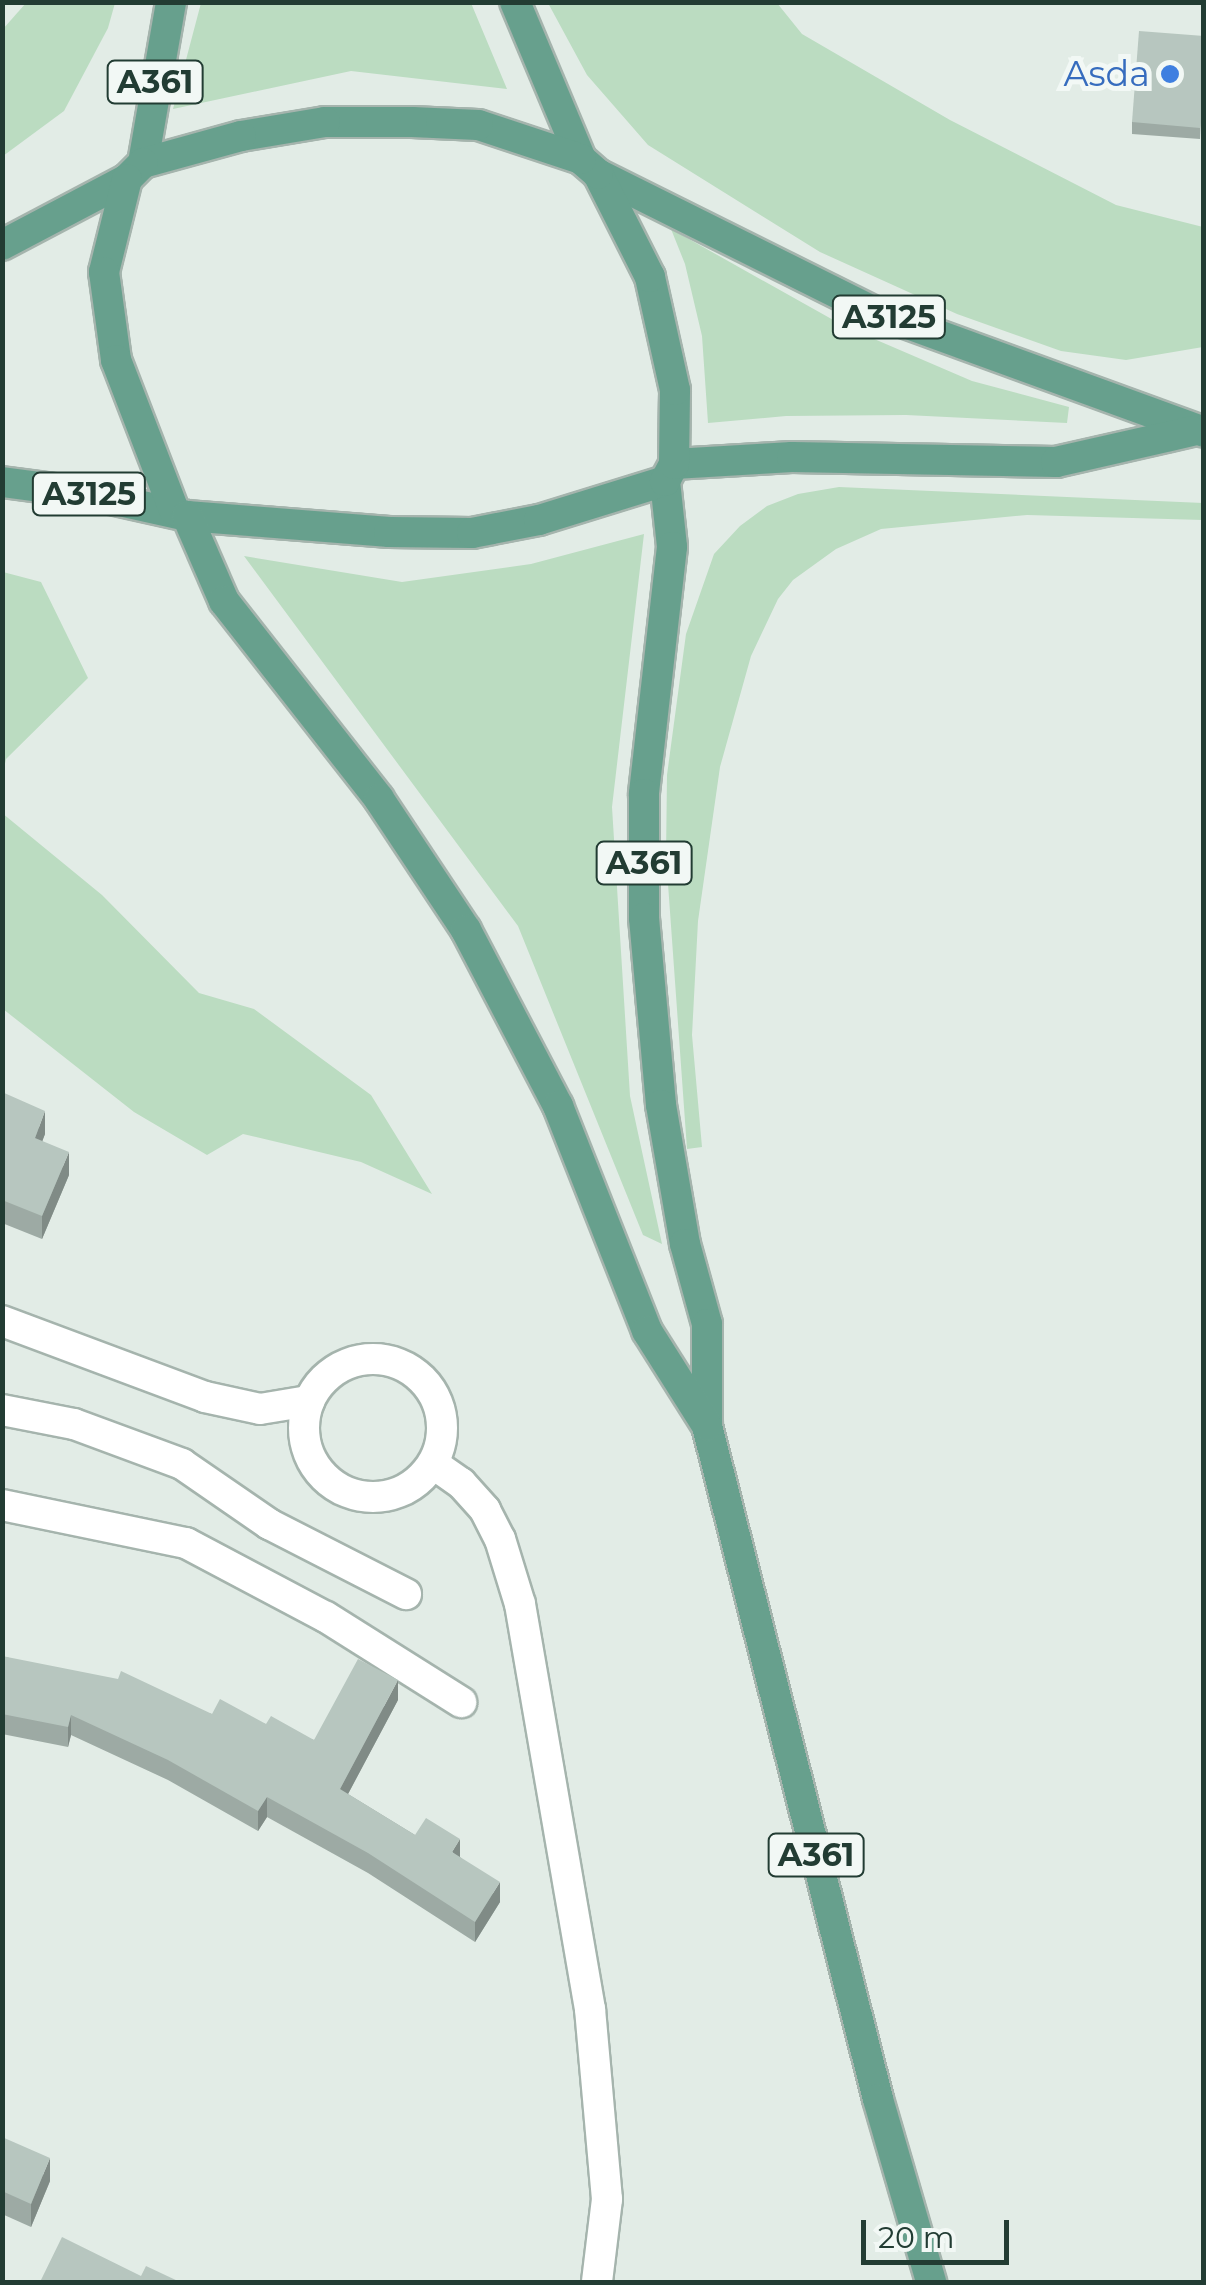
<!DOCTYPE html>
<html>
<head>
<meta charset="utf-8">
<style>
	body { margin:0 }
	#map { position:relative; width:1206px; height:2285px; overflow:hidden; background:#e2ece6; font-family:Montserrat,sans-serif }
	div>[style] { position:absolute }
	.green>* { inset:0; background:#bbdcc1 }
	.roads { filter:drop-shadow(2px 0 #a5b4ad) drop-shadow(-2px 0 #a5b4ad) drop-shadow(0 2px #a5b4ad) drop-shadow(0 -2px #a5b4ad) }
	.minor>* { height:30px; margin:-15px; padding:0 15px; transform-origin:15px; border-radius:15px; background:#fff }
	.minor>.ring { margin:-15px; padding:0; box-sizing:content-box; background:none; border:30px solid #fff; border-radius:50% }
	.primary>* { height:30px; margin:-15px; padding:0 15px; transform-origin:15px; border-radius:15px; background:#67a08d }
	.wall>* { inset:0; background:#9daaa4 }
	.shaded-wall>* { inset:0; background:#808b86 }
	.building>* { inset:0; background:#b7c6bf }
	.dots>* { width:28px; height:28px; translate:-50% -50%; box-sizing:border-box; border:5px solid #f2f8f5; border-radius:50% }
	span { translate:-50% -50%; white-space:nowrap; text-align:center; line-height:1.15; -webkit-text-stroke:10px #f2f8f5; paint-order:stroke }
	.shield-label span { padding:2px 8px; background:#f2f8f5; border:2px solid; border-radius:8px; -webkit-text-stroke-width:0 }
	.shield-label { font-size:32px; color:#223c33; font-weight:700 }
	.shop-label { font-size:35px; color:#366cbe }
	.right { translate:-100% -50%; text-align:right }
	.frame { position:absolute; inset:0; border:5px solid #223c33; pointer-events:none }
	.scale { position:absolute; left:861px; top:2220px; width:148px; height:45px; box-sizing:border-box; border:5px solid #223c33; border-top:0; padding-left:12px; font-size:30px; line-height:35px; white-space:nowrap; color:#223c33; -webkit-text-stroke:8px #f2f8f5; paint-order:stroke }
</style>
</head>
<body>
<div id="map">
	<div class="green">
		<i style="clip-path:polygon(26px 3px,115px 3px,108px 28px,64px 111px,3px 156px,3px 29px)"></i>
		<i style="clip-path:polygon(201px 3px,471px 3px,507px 89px,351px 71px,173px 109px)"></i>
		<i style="clip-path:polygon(548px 3px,777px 3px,802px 34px,950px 120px,1116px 205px,1203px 227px,1203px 347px,1126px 360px,1061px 351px,957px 314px,820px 252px,648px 145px,587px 75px)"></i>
		<i style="clip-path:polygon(671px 229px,844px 326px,972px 381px,1069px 407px,1067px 423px,906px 415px,786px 416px,708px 423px,702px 336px,685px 264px)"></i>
		<i style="clip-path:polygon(839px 487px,1203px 503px,1203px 520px,1027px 515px,881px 529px,836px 549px,793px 580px,778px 599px,751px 656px,720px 767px,698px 921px,692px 1035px,702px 1147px,687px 1149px,666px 856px,667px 775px,686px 634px,714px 554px,740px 526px,767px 506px,798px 494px)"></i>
		<i style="clip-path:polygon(644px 534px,612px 807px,630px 1096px,662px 1244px,643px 1235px,518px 926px,244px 556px,402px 582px,531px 564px)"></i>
		<i style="clip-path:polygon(3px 572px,41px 582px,88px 678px,6px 759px,3px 773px)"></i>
		<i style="clip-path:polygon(2px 813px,102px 895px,199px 993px,254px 1009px,371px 1095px,432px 1194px,361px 1162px,243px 1134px,207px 1155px,134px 1112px,3px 1009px)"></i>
	</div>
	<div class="roads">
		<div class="minor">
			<i style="left:2px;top:1321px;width:217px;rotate:20.5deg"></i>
			<i style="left:205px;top:1397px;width:56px;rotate:12.3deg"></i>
			<i style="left:260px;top:1409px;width:50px;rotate:-9.3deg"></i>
			<i class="ring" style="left:304px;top:1359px;width:108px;height:108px"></i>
			<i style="left:2px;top:1410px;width:73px;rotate:11deg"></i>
			<i style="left:74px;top:1424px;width:115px;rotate:20.3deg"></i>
			<i style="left:182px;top:1464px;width:106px;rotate:34.6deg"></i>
			<i style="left:269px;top:1524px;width:154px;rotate:27.1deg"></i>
			<i style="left:435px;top:1465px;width:32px;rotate:35deg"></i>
			<i style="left:461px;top:1483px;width:36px;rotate:48deg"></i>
			<i style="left:485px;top:1510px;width:33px;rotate:63deg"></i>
			<i style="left:500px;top:1539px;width:68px;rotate:72.9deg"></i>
			<i style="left:520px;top:1604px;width:411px;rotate:80.2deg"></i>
			<i style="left:590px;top:2009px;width:191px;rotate:84.9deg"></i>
			<i style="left:607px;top:2199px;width:84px;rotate:96.9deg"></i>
			<i style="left:2px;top:1505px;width:188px;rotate:11.7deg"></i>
			<i style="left:186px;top:1543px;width:158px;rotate:27.9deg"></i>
			<i style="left:326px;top:1617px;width:160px;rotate:32.2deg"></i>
		</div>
		<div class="primary">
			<i style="left:515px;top:2px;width:170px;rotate:67.2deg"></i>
			<i style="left:143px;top:163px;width:163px;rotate:-80.1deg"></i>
			<i style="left:598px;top:174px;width:309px;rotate:26.5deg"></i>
			<i style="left:875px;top:312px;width:350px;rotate:20deg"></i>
			<i style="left:2px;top:245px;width:141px;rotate:-27.8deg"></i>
			<i style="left:674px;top:464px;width:118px;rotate:-3.4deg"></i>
			<i style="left:792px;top:457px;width:264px;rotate:1.1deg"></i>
			<i style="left:1056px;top:462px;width:139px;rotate:-12.8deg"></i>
			<i style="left:665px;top:481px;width:66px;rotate:83.9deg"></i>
			<i style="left:672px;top:547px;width:249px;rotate:96.5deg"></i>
			<i style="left:644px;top:794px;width:124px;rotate:90deg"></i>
			<i style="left:644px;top:918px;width:188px;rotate:84.8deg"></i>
			<i style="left:661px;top:1105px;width:141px;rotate:80.2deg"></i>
			<i style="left:685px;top:1244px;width:83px;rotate:74.6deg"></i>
			<i style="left:707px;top:1324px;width:102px;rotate:90deg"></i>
			<i style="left:707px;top:1426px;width:694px;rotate:75.74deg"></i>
			<i style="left:878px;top:2099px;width:191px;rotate:73.8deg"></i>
			<i style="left:2px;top:482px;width:83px;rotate:7.6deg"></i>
			<i style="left:84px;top:493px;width:106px;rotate:12.6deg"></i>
			<i style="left:187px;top:516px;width:203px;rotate:4.5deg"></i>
			<i style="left:389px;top:532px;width:83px;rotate:0.7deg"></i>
			<i style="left:472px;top:533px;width:68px;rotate:-11deg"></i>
			<i style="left:539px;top:520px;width:132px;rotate:-17.2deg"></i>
			<i style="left:665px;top:481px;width:19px;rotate:-62deg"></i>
			<i style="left:674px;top:464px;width:74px;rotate:-89.2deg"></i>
			<i style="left:675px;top:390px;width:116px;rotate:-102.5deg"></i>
			<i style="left:650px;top:277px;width:115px;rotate:-116.8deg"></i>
			<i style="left:598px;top:174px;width:23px;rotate:-139deg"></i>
			<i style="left:581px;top:159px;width:108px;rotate:-161.7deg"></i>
			<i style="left:478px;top:125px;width:66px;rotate:-177.4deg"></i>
			<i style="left:412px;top:122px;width:87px;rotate:180deg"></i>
			<i style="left:325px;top:122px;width:85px;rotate:170.5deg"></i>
			<i style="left:241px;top:136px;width:102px;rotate:164.6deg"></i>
			<i style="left:143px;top:163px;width:23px;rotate:135deg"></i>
			<i style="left:127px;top:179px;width:96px;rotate:103.9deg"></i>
			<i style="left:104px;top:272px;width:89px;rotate:82.2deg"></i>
			<i style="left:116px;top:360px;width:161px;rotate:68.9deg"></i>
			<i style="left:187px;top:516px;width:93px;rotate:66.5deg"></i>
			<i style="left:224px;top:601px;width:251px;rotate:51.9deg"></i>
			<i style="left:379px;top:799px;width:157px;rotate:56.4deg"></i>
			<i style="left:466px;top:930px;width:199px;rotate:62.4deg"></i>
			<i style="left:558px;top:1106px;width:242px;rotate:68.4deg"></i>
			<i style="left:647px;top:1331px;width:112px;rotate:57.7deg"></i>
		</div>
	</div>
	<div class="wall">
		<i style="clip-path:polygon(1204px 36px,1200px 139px,1132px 134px,1132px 122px)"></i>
		<i style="clip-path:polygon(2px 1092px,45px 1134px,42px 1141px,69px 1175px,42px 1239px,2px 1223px)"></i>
		<i style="clip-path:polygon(2px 1656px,212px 1714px,266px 1724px,314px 1740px,398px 1700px,348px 1794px,415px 1835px,460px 1857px,500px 1902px,475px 1942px,368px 1873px,267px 1817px,258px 1831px,168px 1780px,71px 1735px,68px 1747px,2px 1734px)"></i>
		<i style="clip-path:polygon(2px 2137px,50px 2181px,31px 2227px,2px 2214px)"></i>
	</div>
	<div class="shaded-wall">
		<i style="clip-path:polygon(45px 1111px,45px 1134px,35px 1161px,35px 1138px)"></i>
		<i style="clip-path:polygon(69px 1152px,69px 1175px,42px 1239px,42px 1216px)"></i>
		<i style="clip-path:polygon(398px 1680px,398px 1700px,340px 1809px,340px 1789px)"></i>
		<i style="clip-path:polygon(71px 1715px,71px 1735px,68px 1747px,68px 1727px)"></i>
		<i style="clip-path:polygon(267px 1797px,267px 1817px,258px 1831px,258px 1811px)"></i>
		<i style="clip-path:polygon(460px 1839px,460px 1859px,452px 1852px)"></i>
		<i style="clip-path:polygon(500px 1882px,500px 1902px,475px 1942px,475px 1922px)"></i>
		<i style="clip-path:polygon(50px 2158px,50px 2181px,31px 2227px,31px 2204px)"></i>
	</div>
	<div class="building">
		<i style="clip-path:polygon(1139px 31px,1204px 36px,1204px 89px,1200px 128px,1132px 122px)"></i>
		<i style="clip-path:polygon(2px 1092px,45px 1111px,35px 1138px,69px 1152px,42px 1216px,2px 1200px)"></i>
		<i style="clip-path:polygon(2px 1656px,118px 1679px,121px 1671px,212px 1714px,220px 1699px,266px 1724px,271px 1716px,314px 1740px,358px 1659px,398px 1680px,340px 1789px,415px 1835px,426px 1818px,460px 1839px,452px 1852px,500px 1882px,475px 1922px,368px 1853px,267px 1797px,258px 1811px,168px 1760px,71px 1715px,68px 1727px,2px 1714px)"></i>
		<i style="clip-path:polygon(2px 2137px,50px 2158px,31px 2204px,2px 2191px)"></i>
		<i style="clip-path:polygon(62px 2237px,141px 2276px,146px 2266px,180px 2282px,40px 2282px)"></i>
	</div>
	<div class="dots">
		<i style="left:1170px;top:74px;background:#3f7fe0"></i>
	</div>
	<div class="shield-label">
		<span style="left:155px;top:82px">A361</span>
		<span style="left:889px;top:317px">A3125</span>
		<span style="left:89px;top:494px">A3125</span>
		<span style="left:644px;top:863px">A361</span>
		<span style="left:816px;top:1855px">A361</span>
	</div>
	<div class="shop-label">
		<span class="right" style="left:1150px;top:74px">Asda</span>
	</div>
	<div class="frame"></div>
	<div class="scale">20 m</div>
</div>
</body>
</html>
